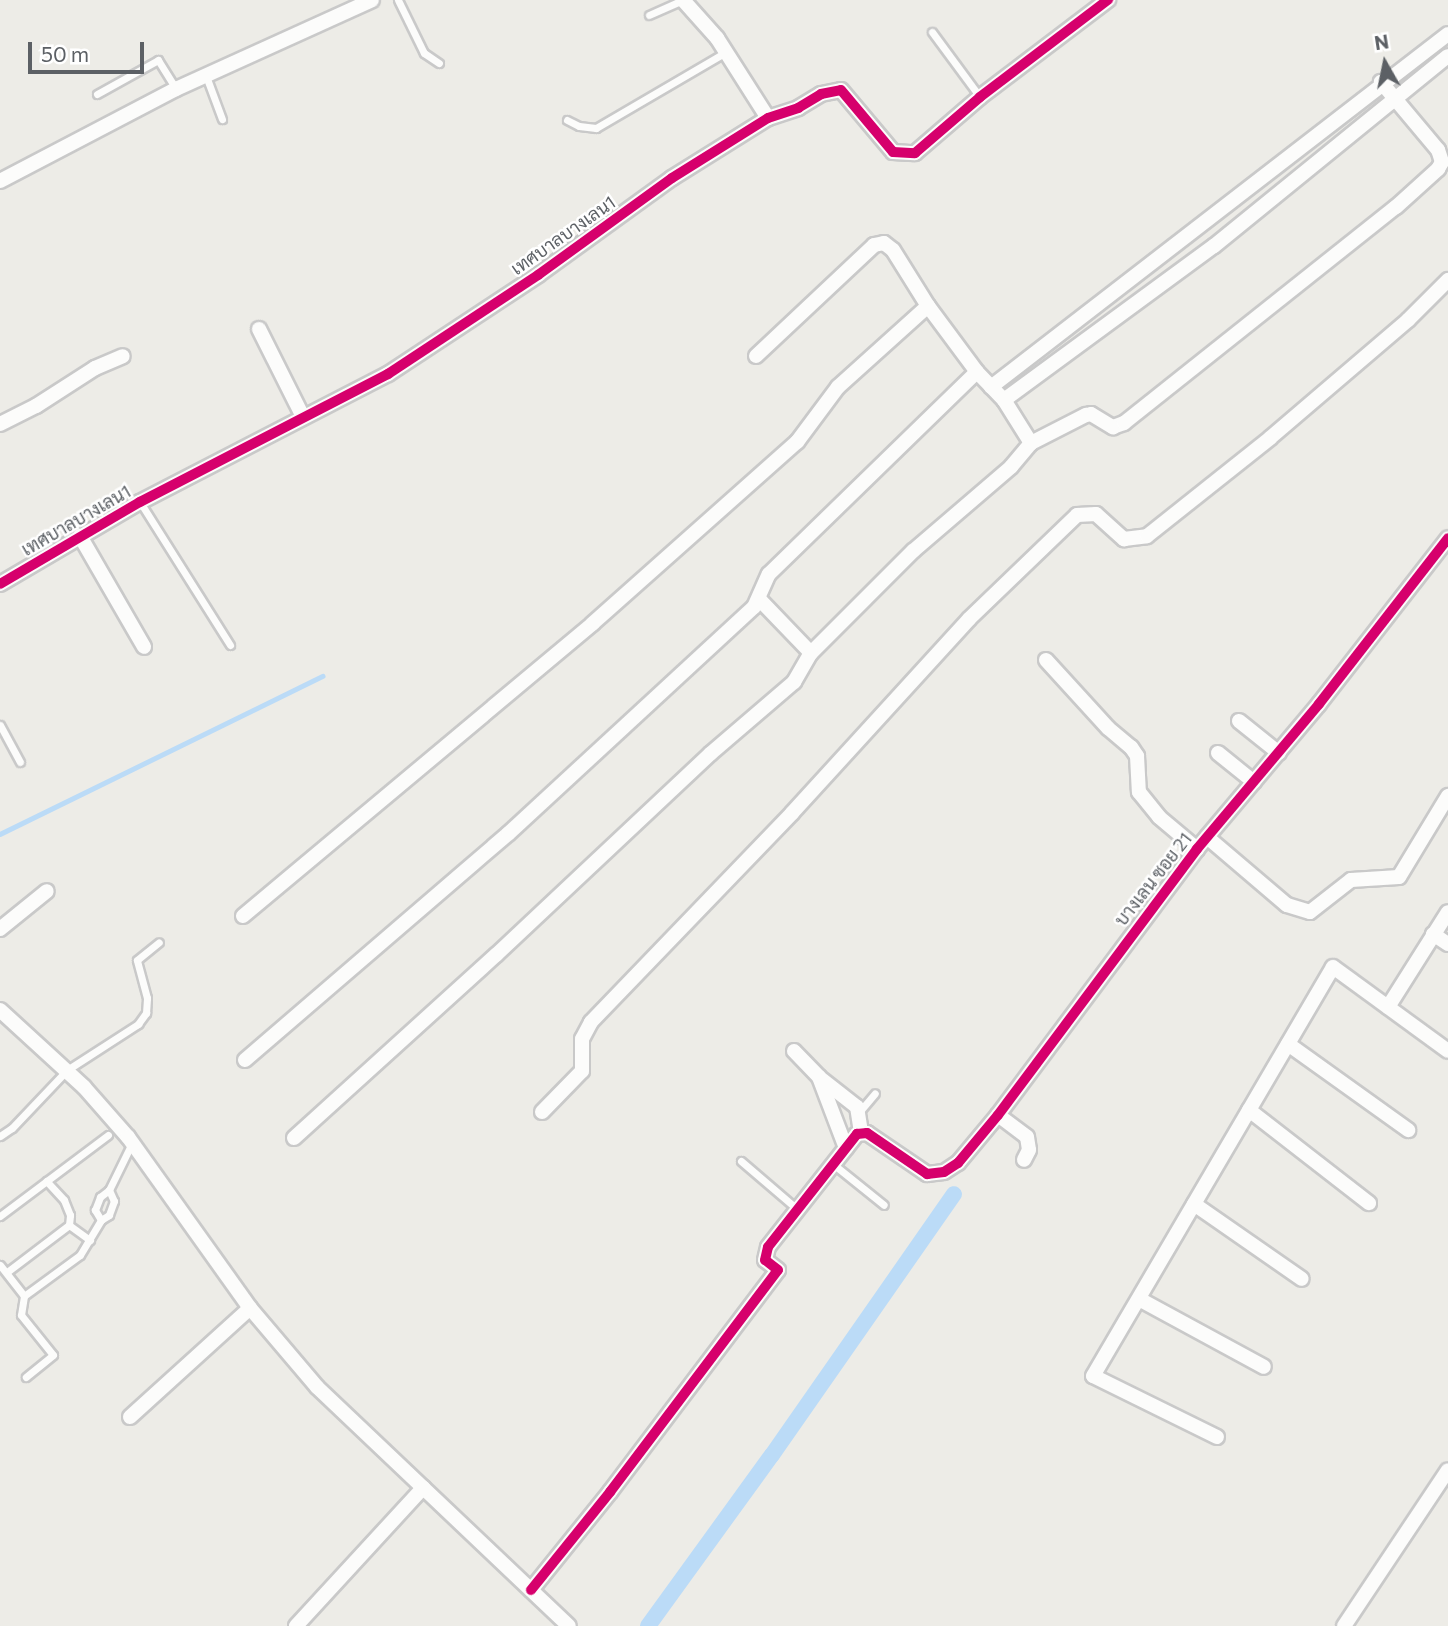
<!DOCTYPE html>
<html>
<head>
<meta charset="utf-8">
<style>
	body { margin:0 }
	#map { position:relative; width:1448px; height:1626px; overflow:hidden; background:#edece7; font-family:Commissioner,Sarabun,sans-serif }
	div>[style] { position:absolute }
	.stream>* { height:4.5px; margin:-2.25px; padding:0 2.25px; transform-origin:2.25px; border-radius:2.25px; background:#bbdbf7 }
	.canal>* { height:16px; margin:-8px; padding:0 8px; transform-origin:8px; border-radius:8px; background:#bbdbf7 }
	.roads { filter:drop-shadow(2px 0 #c9c9c9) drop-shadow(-2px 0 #c9c9c9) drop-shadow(0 2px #c9c9c9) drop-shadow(0 -2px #c9c9c9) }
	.lane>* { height:7px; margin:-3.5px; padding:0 3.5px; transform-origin:3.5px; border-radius:3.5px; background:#fcfcfb }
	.street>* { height:14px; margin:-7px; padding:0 7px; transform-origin:7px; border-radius:7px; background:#fcfcfb }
	.cycleway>* { height:10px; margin:-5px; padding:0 5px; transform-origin:5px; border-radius:5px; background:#d6006c }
	span { translate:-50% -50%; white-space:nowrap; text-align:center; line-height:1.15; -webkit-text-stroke:5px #fff; paint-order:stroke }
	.street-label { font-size:18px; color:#5c6065 }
	.north { position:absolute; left:1350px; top:28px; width:70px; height:70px; -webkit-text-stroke:5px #fff; paint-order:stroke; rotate:351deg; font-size:19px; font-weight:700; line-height:28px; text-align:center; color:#5c6065 }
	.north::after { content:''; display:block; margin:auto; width:24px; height:32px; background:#5c6065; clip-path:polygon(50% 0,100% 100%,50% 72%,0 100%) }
	.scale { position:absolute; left:28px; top:42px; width:116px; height:32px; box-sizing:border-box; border:4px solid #5c6065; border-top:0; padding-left:9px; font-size:21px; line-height:24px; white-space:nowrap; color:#5c6065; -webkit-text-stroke:5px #fff; paint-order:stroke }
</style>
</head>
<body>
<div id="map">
	<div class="stream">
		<i style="left:0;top:834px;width:359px;rotate:-26.1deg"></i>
	</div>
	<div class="canal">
		<i style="left:648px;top:1626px;width:211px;rotate:-54.1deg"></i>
		<i style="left:772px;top:1455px;width:318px;rotate:-55.1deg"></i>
	</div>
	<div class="roads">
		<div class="lane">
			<i style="left:398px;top:0;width:59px;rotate:63.9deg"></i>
			<i style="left:424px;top:53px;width:18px;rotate:34deg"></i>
			<i style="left:649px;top:15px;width:36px;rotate:-24deg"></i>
			<i style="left:932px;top:32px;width:81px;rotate:53.6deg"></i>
			<i style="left:206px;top:76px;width:46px;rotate:69.6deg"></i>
			<i style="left:97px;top:94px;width:70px;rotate:-29.1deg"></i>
			<i style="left:158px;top:60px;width:34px;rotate:58deg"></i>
			<i style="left:567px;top:120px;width:13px;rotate:27deg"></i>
			<i style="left:579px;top:126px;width:17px;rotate:7deg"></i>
			<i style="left:596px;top:128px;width:151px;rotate:-30.3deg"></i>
			<i style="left:140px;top:502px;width:169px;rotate:57.8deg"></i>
			<i style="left:0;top:725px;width:42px;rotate:61.6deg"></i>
			<i style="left:860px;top:1111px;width:23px;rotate:-50deg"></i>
			<i style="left:0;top:1136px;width:14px;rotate:-34deg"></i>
			<i style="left:12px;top:1128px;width:80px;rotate:-46.5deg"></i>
			<i style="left:67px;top:1070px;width:85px;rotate:-32.9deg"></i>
			<i style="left:138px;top:1024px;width:14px;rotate:-54deg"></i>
			<i style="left:146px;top:1013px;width:15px;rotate:-86deg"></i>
			<i style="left:147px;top:998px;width:39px;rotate:-105deg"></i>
			<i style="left:137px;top:960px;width:28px;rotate:-39deg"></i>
			<i style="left:741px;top:1161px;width:74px;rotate:40.6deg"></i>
			<i style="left:833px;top:1164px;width:65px;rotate:38.8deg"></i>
			<i style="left:109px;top:1190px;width:12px;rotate:66deg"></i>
			<i style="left:114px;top:1201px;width:15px;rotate:110deg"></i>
			<i style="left:109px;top:1215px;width:9px;rotate:148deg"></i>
			<i style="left:101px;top:1220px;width:12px;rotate:-121deg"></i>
			<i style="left:95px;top:1210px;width:14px;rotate:-69deg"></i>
			<i style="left:100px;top:1197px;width:11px;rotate:-38deg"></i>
			<i style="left:109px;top:1190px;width:52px;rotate:-63.9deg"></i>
			<i style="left:0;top:1216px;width:135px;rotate:-36.9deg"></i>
			<i style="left:69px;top:1225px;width:26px;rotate:36deg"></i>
			<i style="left:0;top:1265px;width:39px;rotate:52deg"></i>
			<i style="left:24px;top:1296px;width:69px;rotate:-36.2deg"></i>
			<i style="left:80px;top:1255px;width:41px;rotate:-59deg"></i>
			<i style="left:7px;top:1272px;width:78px;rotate:-37.2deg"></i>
			<i style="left:69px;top:1225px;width:10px;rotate:-84deg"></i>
			<i style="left:70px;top:1215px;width:16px;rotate:-112deg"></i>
			<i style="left:64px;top:1200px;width:26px;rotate:-133deg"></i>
			<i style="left:24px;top:1296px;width:19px;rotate:99deg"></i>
			<i style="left:21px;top:1315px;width:51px;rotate:51.3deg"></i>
			<i style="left:53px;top:1355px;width:35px;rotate:141deg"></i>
		</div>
		<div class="street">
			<i style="left:683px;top:0;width:51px;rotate:48.2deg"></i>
			<i style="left:717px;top:38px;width:95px;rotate:57.5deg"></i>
			<i style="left:0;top:181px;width:199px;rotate:-27.6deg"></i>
			<i style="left:176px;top:89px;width:215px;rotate:-24.4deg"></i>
			<i style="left:259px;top:329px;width:98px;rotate:63.4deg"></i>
			<i style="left:756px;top:356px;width:162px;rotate:-43.2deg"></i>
			<i style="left:874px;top:245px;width:10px;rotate:-11deg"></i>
			<i style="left:884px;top:243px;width:11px;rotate:38deg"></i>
			<i style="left:893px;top:250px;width:66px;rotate:58deg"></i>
			<i style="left:928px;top:306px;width:82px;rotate:53.4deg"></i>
			<i style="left:977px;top:372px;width:39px;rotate:46deg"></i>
			<i style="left:1004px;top:400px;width:51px;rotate:57.9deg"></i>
			<i style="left:1031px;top:443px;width:31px;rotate:130deg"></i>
			<i style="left:1011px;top:467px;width:129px;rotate:139.4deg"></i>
			<i style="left:913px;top:551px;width:144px;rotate:135deg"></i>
			<i style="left:991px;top:387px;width:577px;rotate:-37.68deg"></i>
			<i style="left:1004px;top:400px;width:260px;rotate:-36.3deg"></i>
			<i style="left:1214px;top:246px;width:301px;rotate:-39.1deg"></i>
			<i style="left:0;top:424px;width:40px;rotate:-26.6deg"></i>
			<i style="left:36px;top:406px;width:70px;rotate:-32.8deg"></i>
			<i style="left:95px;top:368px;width:30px;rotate:-23deg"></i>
			<i style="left:1031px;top:443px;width:62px;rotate:-27deg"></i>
			<i style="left:1086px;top:415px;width:5px;rotate:-11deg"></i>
			<i style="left:1091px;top:414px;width:26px;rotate:31deg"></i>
			<i style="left:1113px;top:427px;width:12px;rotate:-20deg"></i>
			<i style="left:1124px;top:423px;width:347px;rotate:-38.5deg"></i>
			<i style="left:1396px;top:207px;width:57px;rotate:-42.1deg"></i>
			<i style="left:1438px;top:169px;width:8px;rotate:-60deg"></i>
			<i style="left:1442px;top:162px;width:13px;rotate:-108deg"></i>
			<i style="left:1438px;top:150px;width:89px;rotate:-130deg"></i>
			<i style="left:80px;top:536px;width:128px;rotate:60deg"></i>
			<i style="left:0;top:584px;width:162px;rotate:-30.4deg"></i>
			<i style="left:140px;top:502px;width:279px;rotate:-27.3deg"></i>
			<i style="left:388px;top:374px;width:180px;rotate:-33.4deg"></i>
			<i style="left:538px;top:275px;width:165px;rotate:-35.9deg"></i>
			<i style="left:672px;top:178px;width:113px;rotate:-32deg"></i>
			<i style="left:768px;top:118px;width:32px;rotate:-18deg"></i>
			<i style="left:798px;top:108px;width:27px;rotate:-31deg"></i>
			<i style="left:821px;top:94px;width:20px;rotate:-11deg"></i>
			<i style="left:841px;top:90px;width:81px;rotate:50deg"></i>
			<i style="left:893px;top:152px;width:22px;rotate:3deg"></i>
			<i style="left:915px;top:153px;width:86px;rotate:-40.7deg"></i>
			<i style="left:980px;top:97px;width:161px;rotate:-37.2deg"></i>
			<i style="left:1046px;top:660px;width:92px;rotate:47.6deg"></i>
			<i style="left:1108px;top:728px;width:30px;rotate:40deg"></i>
			<i style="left:1131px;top:747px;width:11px;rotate:56deg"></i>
			<i style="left:1137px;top:756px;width:36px;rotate:87deg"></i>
			<i style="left:1139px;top:792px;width:32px;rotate:51deg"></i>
			<i style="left:1159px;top:817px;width:50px;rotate:40.1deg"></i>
			<i style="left:1239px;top:721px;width:51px;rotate:38.7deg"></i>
			<i style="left:1218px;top:753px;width:46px;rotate:38.9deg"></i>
			<i style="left:1207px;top:837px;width:105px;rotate:40.4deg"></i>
			<i style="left:1287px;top:905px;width:24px;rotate:17deg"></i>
			<i style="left:1310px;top:912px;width:52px;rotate:-38deg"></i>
			<i style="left:1351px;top:880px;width:48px;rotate:-3.6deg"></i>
			<i style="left:1399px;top:877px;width:95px;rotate:-58.8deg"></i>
			<i style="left:243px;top:916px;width:456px;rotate:-39.9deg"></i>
			<i style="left:593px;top:623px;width:273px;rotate:-41.6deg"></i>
			<i style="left:797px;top:442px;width:69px;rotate:-53.3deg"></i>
			<i style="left:838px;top:387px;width:121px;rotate:-42deg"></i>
			<i style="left:0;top:929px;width:60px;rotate:-39deg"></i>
			<i style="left:1433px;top:934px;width:18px;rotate:34deg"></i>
			<i style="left:1388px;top:1007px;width:112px;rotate:-57.7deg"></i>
			<i style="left:0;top:1010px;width:114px;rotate:42.5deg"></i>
			<i style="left:84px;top:1087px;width:67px;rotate:48.7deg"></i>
			<i style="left:128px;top:1137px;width:210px;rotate:54.5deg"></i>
			<i style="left:250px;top:1308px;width:104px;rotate:49.7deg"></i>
			<i style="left:317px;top:1387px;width:347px;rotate:43.5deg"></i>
			<i style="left:1288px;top:1044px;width:148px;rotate:35.6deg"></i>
			<i style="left:794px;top:1051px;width:36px;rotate:46deg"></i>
			<i style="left:819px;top:1077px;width:76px;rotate:69.2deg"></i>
			<i style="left:245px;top:1060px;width:348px;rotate:-40.7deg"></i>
			<i style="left:509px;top:833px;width:333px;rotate:-42.7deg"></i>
			<i style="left:754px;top:607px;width:36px;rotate:-66deg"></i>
			<i style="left:769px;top:574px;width:290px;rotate:-44.2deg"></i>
			<i style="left:820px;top:1078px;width:47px;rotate:38.1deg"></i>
			<i style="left:857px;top:1107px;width:25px;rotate:81deg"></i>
			<i style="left:1249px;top:1110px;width:152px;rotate:37.8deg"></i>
			<i style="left:542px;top:1112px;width:57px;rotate:-45.7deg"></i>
			<i style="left:582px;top:1071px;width:32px;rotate:-90deg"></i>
			<i style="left:582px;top:1039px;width:19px;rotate:-62deg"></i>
			<i style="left:591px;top:1022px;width:290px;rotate:-46.1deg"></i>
			<i style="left:792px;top:813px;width:263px;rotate:-47.6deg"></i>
			<i style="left:969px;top:619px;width:150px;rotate:-43.9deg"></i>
			<i style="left:1077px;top:515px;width:19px;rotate:-3deg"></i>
			<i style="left:1096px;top:514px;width:38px;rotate:42deg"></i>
			<i style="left:1124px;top:539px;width:23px;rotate:-7deg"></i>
			<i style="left:1147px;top:536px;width:157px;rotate:-38.5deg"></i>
			<i style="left:1270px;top:438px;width:182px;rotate:-40.5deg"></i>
			<i style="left:1408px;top:320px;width:57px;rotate:-45deg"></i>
			<i style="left:998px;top:1115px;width:36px;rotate:37deg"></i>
			<i style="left:1027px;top:1137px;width:13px;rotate:81deg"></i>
			<i style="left:1029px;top:1150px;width:11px;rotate:117deg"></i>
			<i style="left:294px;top:1138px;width:273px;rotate:-42.2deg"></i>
			<i style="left:496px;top:955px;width:294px;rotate:-43.2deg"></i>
			<i style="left:710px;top:754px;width:111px;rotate:-40.6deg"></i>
			<i style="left:794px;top:682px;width:34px;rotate:-60deg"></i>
			<i style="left:811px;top:653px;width:74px;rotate:-133.9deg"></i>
			<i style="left:1194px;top:1204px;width:131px;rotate:34.8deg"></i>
			<i style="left:1139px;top:1299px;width:142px;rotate:28.5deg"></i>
			<i style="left:130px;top:1417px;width:162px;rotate:-42.2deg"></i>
			<i style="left:1217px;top:1437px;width:138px;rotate:-153.8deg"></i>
			<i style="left:1093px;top:1376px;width:474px;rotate:-59.6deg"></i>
			<i style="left:1333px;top:967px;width:142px;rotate:36.1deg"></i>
			<i style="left:531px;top:1590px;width:126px;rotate:-51.1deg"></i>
			<i style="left:610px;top:1492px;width:278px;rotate:-52.9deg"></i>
			<i style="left:778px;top:1270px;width:16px;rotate:-142deg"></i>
			<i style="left:765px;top:1260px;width:13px;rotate:-77deg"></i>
			<i style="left:768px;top:1247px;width:144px;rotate:-51.8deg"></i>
			<i style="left:857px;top:1134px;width:10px;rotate:-6deg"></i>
			<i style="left:867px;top:1133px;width:73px;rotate:34.3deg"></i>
			<i style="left:927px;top:1174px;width:17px;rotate:-7deg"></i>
			<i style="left:944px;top:1172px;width:17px;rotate:-33deg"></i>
			<i style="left:958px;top:1163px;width:62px;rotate:-50.2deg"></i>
			<i style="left:998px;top:1115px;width:332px;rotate:-53.2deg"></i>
			<i style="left:1197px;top:849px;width:189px;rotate:-49.9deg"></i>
			<i style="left:1319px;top:704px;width:210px;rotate:-52.1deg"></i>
			<i style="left:296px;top:1626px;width:188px;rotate:-47.4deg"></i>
			<i style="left:1344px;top:1626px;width:187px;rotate:-56.3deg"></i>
		</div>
	</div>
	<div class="cycleway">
		<i style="left:0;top:584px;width:162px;rotate:-30.4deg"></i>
		<i style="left:140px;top:502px;width:279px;rotate:-27.3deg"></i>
		<i style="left:388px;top:374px;width:180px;rotate:-33.4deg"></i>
		<i style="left:538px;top:275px;width:165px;rotate:-35.9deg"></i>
		<i style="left:672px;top:178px;width:113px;rotate:-32deg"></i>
		<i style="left:768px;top:118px;width:32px;rotate:-18deg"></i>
		<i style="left:798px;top:108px;width:27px;rotate:-31deg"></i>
		<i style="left:821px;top:94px;width:20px;rotate:-11deg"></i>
		<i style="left:841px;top:90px;width:81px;rotate:50deg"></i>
		<i style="left:893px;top:152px;width:22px;rotate:3deg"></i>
		<i style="left:915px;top:153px;width:86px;rotate:-40.7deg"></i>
		<i style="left:980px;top:97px;width:161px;rotate:-37.2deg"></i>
		<i style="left:531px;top:1590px;width:126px;rotate:-51.1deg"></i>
		<i style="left:610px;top:1492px;width:278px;rotate:-52.9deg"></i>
		<i style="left:778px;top:1270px;width:16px;rotate:-142deg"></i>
		<i style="left:765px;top:1260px;width:13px;rotate:-77deg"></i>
		<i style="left:768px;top:1247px;width:144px;rotate:-51.8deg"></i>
		<i style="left:857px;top:1134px;width:10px;rotate:-6deg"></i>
		<i style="left:867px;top:1133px;width:73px;rotate:34.3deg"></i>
		<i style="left:927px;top:1174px;width:17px;rotate:-7deg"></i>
		<i style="left:944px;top:1172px;width:17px;rotate:-33deg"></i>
		<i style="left:958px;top:1163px;width:62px;rotate:-50.2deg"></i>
		<i style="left:998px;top:1115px;width:332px;rotate:-53.2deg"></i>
		<i style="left:1197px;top:849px;width:189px;rotate:-49.9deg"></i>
		<i style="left:1319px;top:704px;width:210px;rotate:-52.1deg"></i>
	</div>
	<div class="street-label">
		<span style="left:563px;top:235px;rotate:-35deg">เทศบาลบางเลน1</span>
		<span style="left:76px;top:520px;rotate:-30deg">เทศบาลบางเลน1</span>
		<span style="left:1153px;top:879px;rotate:-52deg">บางเลน ซอย 21</span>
	</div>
	<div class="north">N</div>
	<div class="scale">50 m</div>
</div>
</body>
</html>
